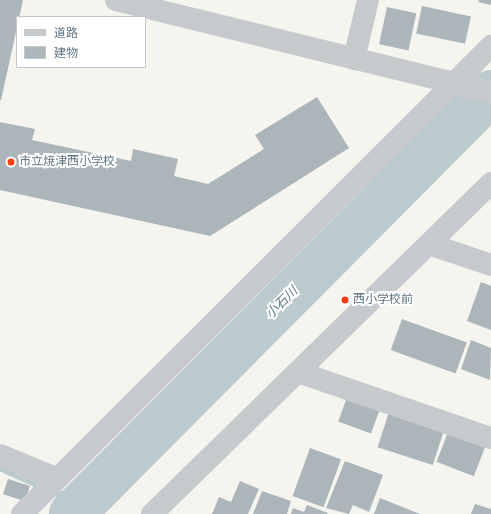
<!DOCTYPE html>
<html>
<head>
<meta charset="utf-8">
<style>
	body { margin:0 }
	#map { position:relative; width:491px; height:514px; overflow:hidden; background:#f5f5f0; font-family:"Space Grotesk","Noto Sans JP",sans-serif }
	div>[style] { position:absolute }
	.stream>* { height:8px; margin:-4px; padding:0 4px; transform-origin:4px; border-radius:4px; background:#bccace }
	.river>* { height:46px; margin:-23px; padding:0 23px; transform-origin:23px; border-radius:23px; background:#bccace }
	.building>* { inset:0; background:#acb5ba; transform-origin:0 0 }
	.minor>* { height:22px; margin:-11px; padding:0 11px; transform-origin:11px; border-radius:11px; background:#c7cacd }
	.tertiary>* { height:22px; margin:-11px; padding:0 11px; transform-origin:11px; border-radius:11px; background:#c7cacd }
	.dots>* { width:11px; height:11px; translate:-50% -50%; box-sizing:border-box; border:2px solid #fff; border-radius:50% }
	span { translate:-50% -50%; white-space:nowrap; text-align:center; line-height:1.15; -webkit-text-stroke:4px #fff; paint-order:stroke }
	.poi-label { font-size:12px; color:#617685 }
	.left { translate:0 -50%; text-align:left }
	.water-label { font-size:13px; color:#5c7a83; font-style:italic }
	.legend { position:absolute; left:16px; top:16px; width:130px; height:52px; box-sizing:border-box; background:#fff; border:1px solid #c0c8ce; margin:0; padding:5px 7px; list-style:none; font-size:12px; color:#617685 }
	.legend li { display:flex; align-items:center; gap:8px; height:20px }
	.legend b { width:20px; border:1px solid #c0c8ce }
</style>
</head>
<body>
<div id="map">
	<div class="stream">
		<i style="left:0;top:467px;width:89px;rotate:24.6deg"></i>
	</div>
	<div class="river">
		<i style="left:72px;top:514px;width:594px;rotate:-45.14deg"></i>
	</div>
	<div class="building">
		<i style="clip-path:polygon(0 0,23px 0,1px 100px,0 100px)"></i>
		<i style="clip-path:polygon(479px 0,491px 0,491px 5px,478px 2px)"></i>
		<i style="left:422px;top:6px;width:50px;height:28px;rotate:12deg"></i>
		<i style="left:387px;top:7px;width:30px;height:38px;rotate:12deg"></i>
		<i style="clip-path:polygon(317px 97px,349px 148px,210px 236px,0 190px,0 122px,35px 129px,32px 140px,131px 161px,133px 149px,178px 159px,174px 176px,208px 184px,264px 149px,255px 135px)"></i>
		<i style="clip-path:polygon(481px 282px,491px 286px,491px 330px,467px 321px)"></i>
		<i style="left:402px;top:319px;width:69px;height:33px;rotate:20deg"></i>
		<i style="clip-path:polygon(471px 340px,491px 348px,490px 380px,461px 369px)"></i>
		<i style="left:347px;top:397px;width:35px;height:26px;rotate:20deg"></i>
		<i style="left:389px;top:412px;width:58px;height:37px;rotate:18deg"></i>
		<i style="left:448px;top:432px;width:40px;height:32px;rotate:21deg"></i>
		<i style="left:310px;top:448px;width:33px;height:51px;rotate:20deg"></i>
		<i style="clip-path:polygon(345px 461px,383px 475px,369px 512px,353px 505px,349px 514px,326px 508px)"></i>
		<i style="left:8px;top:479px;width:23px;height:16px;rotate:18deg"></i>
		<i style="clip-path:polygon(240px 481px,259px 489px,248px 514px,212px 514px,219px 497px,231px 502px)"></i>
		<i style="clip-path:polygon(262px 491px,291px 501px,287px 514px,253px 514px)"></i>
		<i style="clip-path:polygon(380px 498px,420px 514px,374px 514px)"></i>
		<i style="clip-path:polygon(475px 504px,491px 509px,491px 514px,471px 514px)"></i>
		<i style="clip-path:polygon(307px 505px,328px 513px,327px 514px,291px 514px,293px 508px,304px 512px)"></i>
	</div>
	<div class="minor">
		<i style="left:116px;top:0;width:386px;rotate:13.8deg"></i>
		<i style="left:354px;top:59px;width:61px;rotate:-76.7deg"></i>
		<i style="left:429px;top:244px;width:65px;rotate:18.7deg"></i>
		<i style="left:298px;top:372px;width:204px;rotate:18.9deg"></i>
		<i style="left:0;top:455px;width:61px;rotate:22.3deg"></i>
		<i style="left:22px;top:514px;width:663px;rotate:-44.94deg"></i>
	</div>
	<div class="tertiary">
		<i style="left:152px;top:514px;width:474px;rotate:-44.3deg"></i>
	</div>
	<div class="dots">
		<i style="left:11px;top:162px;background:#f53d10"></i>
		<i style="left:345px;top:300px;background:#f53d10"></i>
	</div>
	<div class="poi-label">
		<span class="left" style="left:19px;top:162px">市立焼津西小学校</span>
		<span class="left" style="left:353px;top:300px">西小学校前</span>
	</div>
	<div class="water-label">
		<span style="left:282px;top:303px;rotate:-45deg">小石川</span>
	</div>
	<ul class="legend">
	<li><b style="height:5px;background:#c7cacd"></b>道路</li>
	<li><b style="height:11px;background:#acb5ba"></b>建物</li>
	</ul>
</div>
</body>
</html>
